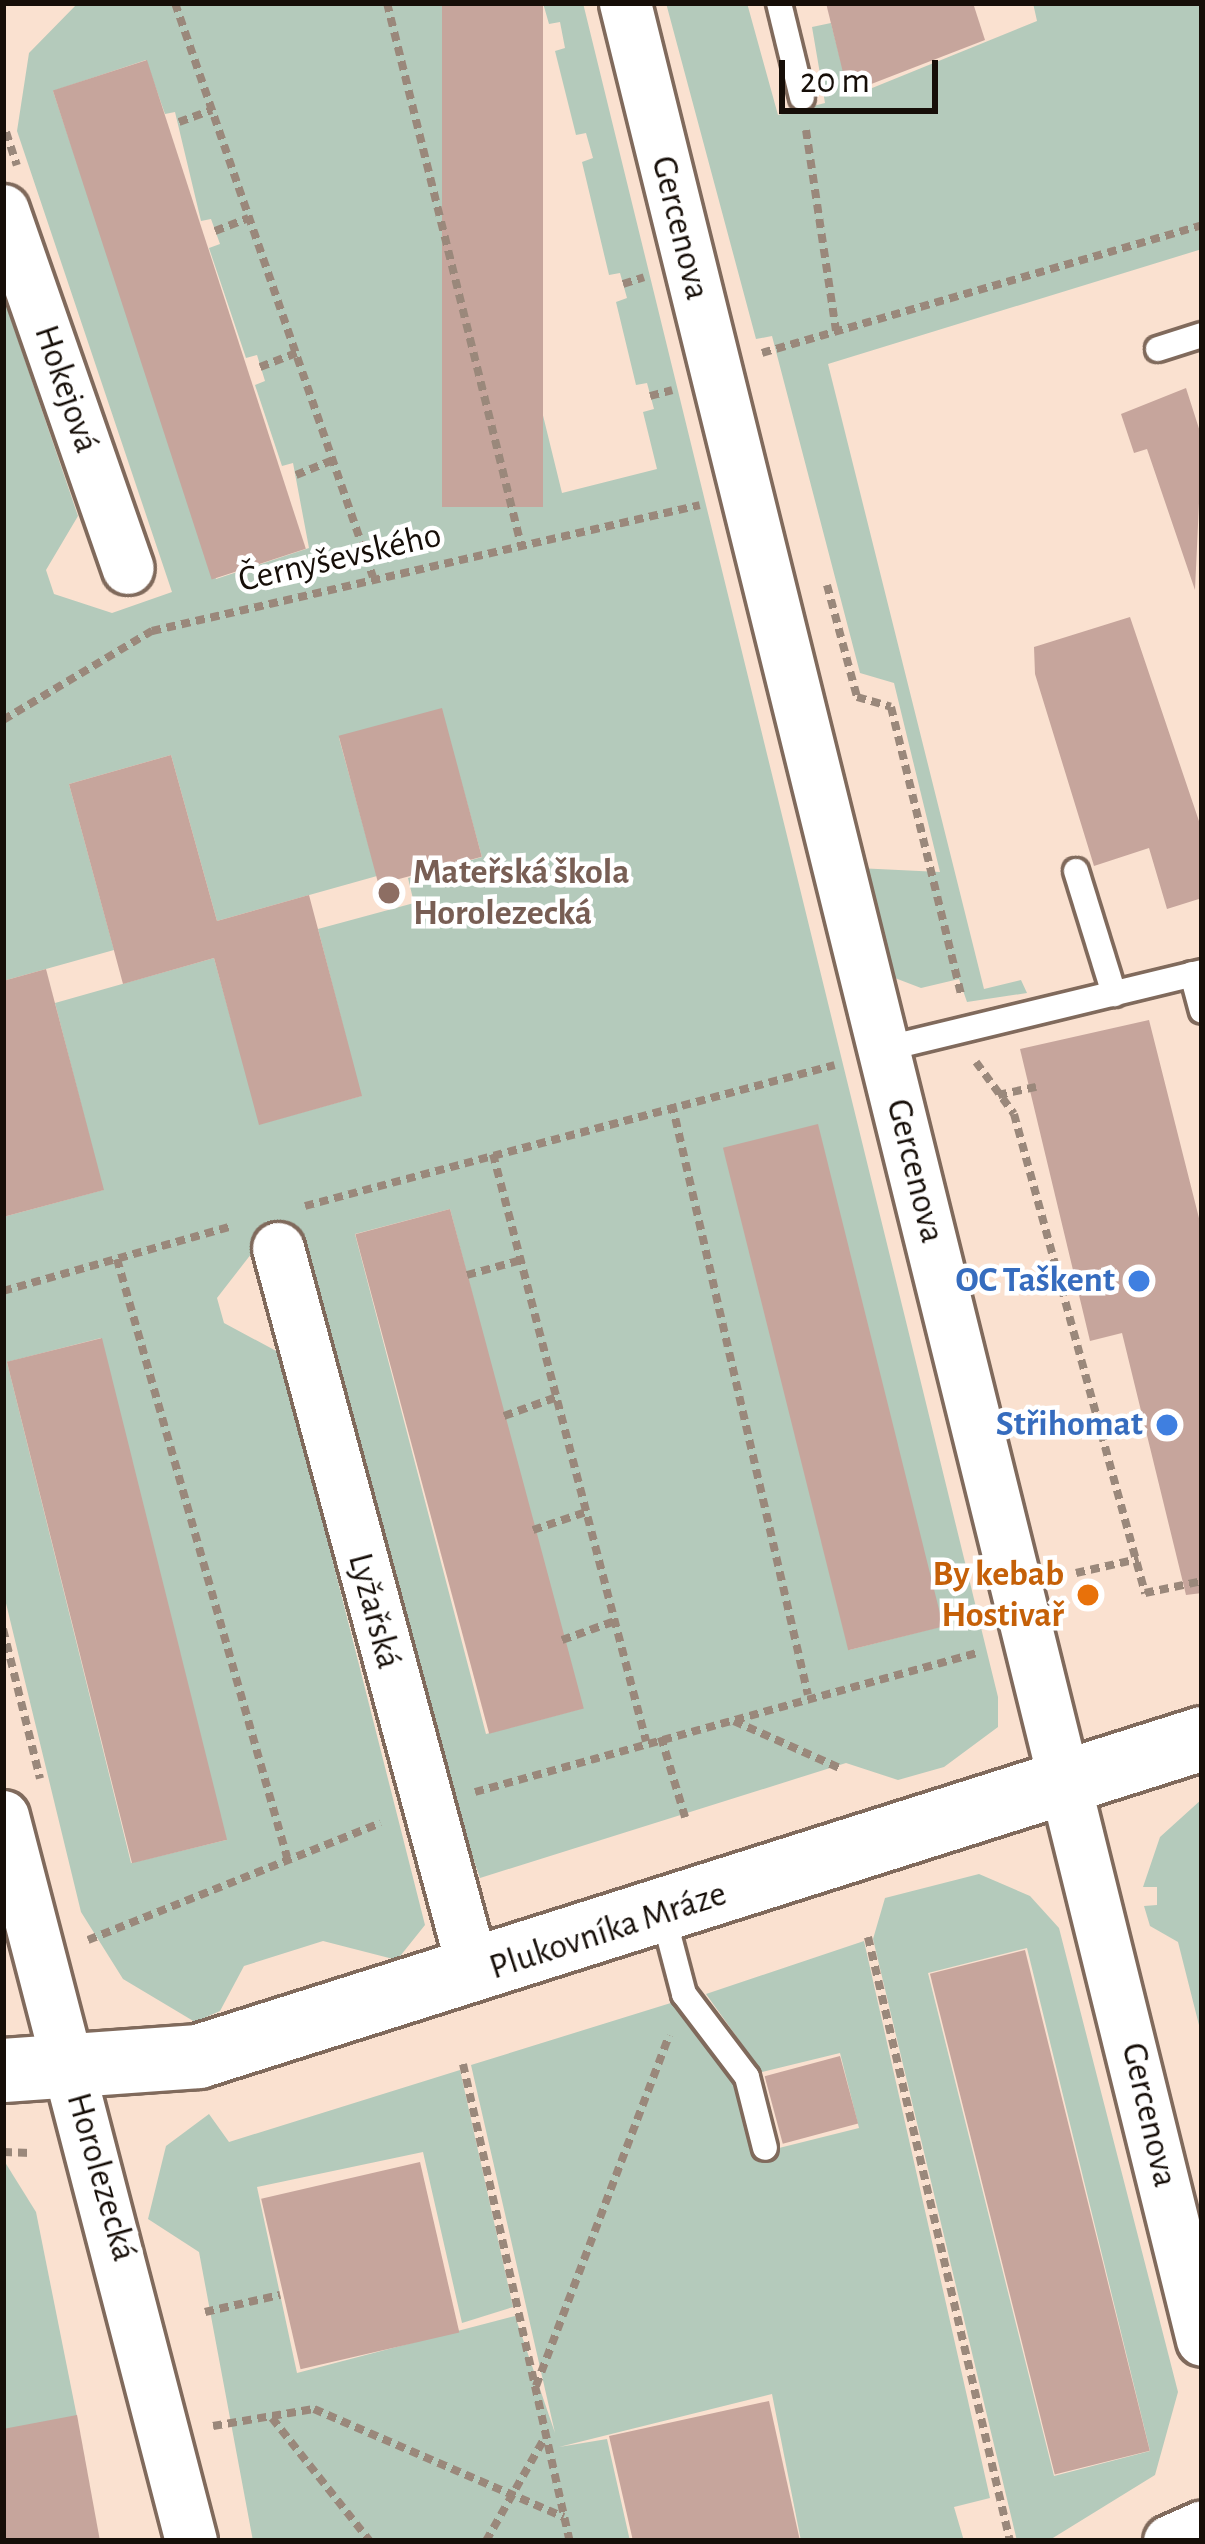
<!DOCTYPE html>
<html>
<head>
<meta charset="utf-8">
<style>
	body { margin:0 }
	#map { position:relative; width:1205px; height:2544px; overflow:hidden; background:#fae1d0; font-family:"Alegreya Sans",sans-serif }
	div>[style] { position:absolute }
	.green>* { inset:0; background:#b4cabb }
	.building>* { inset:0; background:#c6a59c; transform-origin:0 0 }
	.path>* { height:8px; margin-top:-4px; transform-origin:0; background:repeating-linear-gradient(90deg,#9a887b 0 9px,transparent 0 15px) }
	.roads { filter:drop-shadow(3px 0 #806a5c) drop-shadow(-3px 0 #806a5c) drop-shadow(0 3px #806a5c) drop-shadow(0 -3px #806a5c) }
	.service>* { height:24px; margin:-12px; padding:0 12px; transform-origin:12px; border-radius:12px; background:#fff }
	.minor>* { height:51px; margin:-25.5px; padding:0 25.5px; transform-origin:25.5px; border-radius:25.5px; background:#fff }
	.tertiary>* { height:63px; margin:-31.5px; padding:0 31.5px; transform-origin:31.5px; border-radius:31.5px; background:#fff }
	.dots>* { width:33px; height:33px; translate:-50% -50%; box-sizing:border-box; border:6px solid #fff; border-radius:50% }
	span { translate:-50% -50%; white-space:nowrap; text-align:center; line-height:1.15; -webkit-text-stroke:9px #fff; paint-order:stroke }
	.street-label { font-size:36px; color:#160e08 }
	.education-label { font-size:36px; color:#785e54; font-weight:700 }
	.left { translate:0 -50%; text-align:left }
	.shop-label { font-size:36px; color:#366cbe; font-weight:700 }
	.right { translate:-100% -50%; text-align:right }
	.food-label { font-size:36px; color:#c56008; font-weight:700 }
	.frame { position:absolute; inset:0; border:6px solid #160e08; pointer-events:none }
	.scale { position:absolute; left:779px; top:60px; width:159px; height:54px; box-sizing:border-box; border:6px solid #160e08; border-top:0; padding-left:15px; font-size:36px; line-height:42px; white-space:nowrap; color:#160e08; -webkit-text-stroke:9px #fff; paint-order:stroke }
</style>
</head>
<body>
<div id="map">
	<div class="green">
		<i style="clip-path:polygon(evenodd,78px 3px,442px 3px,562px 493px,657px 469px,643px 412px,654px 409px,647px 383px,636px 385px,616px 302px,627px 298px,620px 273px,609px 275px,582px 162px,593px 158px,586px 133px,576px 135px,555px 51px,565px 48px,560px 22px,549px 24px,543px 3px,583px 3px,998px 1697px,998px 1727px,944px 1767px,898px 1780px,846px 1763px,480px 1878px,255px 1249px,217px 1298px,224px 1323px,280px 1353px,425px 1925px,397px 1960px,323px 1941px,244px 1966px,220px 2011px,195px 2022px,123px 1979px,81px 1912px,3px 1591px,3px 1217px,103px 1190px,55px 1003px,214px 958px,260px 1124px,361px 1096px,318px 929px,414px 903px,408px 878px,482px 857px,441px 709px,339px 738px,377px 876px,217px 921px,171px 755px,69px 784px,114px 950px,3px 981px,3px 296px,78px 516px,46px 570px,54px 594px,112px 613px,172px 592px,17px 131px,29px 53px,78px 3px,146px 60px,165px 114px,175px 112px,201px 221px,211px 219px,220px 244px,209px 248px,246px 358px,257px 355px,265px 381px,255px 385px,282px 466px,293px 463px,309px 548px,216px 579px,53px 91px,146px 60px,78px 3px,724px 1148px,943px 1626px,849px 1650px,724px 1148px,78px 3px,450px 1209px,580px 1709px,486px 1734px,355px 1234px,450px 1209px,78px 3px,101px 1338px,226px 1840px,131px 1863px,7px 1362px,101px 1338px)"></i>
		<i style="clip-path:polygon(666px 3px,747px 3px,778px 115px,825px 103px,812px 27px,831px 23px,850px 97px,1037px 21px,1033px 3px,1202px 3px,1202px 249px,828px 364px,984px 989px,1021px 980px,1027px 993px,967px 1002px,959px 979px,921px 988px,887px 975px,857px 868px,940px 872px,894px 683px,860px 673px,772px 336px,756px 339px)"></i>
		<i style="clip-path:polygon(1202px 1799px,1202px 2037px,1178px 1942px,1150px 1926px,1144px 1906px,1157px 1905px,1157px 1887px,1143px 1887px,1160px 1837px)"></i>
		<i style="clip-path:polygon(evenodd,979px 1874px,1030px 1896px,1059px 1928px,1178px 2392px,1155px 2475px,1048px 2541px,1017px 2541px,873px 1939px,885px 1898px,979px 1874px,1027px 1948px,1150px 2451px,1054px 2476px,928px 1973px,1027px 1948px)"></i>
		<i style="clip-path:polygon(864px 1941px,990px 2498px,954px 2507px,964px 2541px,801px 2541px,772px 2394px,559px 2447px,607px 2439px,630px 2541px,253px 2541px,199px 2252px,148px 2219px,166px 2146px,209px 2114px,229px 2142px,460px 2070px,513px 2307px,462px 2323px,423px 2152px,257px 2187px,297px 2373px,515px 2316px,555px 2433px,471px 2065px,674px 2002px,735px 2081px,759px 2153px,859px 2128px,840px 2053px,762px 2072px,706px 1994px)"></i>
		<i style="clip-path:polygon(3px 2159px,36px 2212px,77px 2417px,3px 2431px)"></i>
	</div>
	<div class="building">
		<i style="left:442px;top:3px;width:101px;height:504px"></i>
		<i style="clip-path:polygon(826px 3px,973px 3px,985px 40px,848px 93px)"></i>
		<i style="left:147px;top:60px;width:514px;height:99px;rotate:72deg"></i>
		<i style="clip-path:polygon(1186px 388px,1202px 438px,1195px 590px,1147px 449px,1134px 453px,1121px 414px)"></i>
		<i style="clip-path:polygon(1130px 617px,1202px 830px,1202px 898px,1167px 909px,1149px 848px,1094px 866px,1035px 674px,1034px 647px)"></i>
		<i style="left:442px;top:708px;width:154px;height:107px;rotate:75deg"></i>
		<i style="clip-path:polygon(171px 755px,217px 921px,309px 895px,362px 1096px,259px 1125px,214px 958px,123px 984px,69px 784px)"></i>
		<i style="clip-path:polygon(46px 969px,104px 1190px,3px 1217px,3px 981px)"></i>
		<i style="clip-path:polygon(1149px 1020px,1202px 1230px,1202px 1593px,1186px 1595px,1122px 1333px,1090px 1341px,1020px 1049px)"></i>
		<i style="left:818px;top:1124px;width:518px;height:98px;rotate:76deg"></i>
		<i style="left:450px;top:1209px;width:517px;height:98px;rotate:75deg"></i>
		<i style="left:102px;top:1338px;width:517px;height:98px;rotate:76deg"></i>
		<i style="left:1025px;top:1950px;width:516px;height:98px;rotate:76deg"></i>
		<i style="left:840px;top:2056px;width:70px;height:78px;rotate:75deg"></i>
		<i style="left:420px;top:2162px;width:175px;height:163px;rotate:77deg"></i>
		<i style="clip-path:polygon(769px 2401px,800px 2541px,633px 2541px,609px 2436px)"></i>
		<i style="clip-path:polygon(77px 2415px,100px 2541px,3px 2541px,3px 2429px)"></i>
	</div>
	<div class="path">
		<i style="left:175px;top:3px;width:607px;rotate:70.97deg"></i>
		<i style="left:387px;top:3px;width:558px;rotate:76.11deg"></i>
		<i style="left:179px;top:122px;width:35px;rotate:-20deg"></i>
		<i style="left:806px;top:130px;width:203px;rotate:81.5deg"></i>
		<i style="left:6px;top:132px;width:35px;rotate:72deg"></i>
		<i style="left:215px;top:231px;width:36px;rotate:-21deg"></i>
		<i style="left:623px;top:284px;width:22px;rotate:-18deg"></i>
		<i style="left:762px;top:353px;width:458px;rotate:-16.2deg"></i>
		<i style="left:260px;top:367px;width:39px;rotate:-21deg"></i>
		<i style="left:650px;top:396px;width:23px;rotate:-15deg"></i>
		<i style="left:296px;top:475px;width:40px;rotate:-22deg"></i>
		<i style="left:827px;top:585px;width:116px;rotate:75deg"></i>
		<i style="left:857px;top:697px;width:35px;rotate:16deg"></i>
		<i style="left:891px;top:707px;width:296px;rotate:76.3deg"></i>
		<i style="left:3px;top:720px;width:174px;rotate:-30.9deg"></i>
		<i style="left:152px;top:631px;width:562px;rotate:-12.95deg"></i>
		<i style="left:976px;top:1062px;width:64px;rotate:53.8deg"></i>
		<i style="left:1014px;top:1114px;width:497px;rotate:74.7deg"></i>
		<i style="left:1145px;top:1593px;width:58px;rotate:-11.9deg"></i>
		<i style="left:998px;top:1095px;width:39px;rotate:-12deg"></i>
		<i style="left:672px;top:1104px;width:606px;rotate:77.04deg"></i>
		<i style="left:493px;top:1154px;width:607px;rotate:75.39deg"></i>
		<i style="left:305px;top:1206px;width:548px;rotate:-14.9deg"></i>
		<i style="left:117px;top:1259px;width:622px;rotate:74.13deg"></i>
		<i style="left:467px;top:1275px;width:56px;rotate:-15.5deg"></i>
		<i style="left:3px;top:1291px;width:238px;rotate:-15.8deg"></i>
		<i style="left:504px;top:1416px;width:56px;rotate:-19.7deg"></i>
		<i style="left:533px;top:1530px;width:56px;rotate:-18.8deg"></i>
		<i style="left:1076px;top:1573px;width:64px;rotate:-12.7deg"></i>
		<i style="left:3px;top:1629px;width:154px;rotate:76.1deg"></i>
		<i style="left:562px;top:1640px;width:56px;rotate:-19.7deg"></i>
		<i style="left:734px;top:1721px;width:118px;rotate:24deg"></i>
		<i style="left:661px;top:1737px;width:84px;rotate:73.3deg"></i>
		<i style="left:475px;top:1792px;width:524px;rotate:-15.49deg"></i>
		<i style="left:868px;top:1937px;width:620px;rotate:76.77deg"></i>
		<i style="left:88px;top:1940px;width:315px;rotate:-21.8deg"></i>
		<i style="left:463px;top:2064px;width:489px;rotate:77.4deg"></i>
		<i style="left:3px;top:2152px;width:28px;rotate:2deg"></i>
		<i style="left:205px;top:2312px;width:77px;rotate:-12.8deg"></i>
		<i style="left:536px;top:2386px;width:375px;rotate:-69.2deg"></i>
		<i style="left:272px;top:2418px;width:157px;rotate:51.5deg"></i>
		<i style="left:213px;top:2426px;width:102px;rotate:-9.6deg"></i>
		<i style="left:314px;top:2409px;width:272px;rotate:23.4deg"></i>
		<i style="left:486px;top:2541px;width:120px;rotate:-60.4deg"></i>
	</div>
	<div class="roads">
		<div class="service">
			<i style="left:779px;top:3px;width:97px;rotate:76.3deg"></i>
			<i style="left:1158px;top:349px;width:46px;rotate:-17.7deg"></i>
			<i style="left:1076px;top:871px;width:129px;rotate:72.8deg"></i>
			<i style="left:1192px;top:974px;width:38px;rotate:75deg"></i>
			<i style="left:884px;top:1049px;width:327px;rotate:-13.6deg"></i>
			<i style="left:663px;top:1914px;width:83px;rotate:75.3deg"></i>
			<i style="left:684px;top:1994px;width:104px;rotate:52.8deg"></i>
			<i style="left:747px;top:2077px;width:73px;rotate:75.8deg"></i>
		</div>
		<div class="minor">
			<i style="left:625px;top:3px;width:2407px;rotate:76.13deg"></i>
			<i style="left:3px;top:210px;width:379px;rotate:70.8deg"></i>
			<i style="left:278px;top:1248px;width:752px;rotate:74.89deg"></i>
			<i style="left:3px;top:1816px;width:749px;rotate:75.46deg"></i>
			<i style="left:1169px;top:2541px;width:36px;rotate:-24deg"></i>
		</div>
		<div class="tertiary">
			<i style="left:3px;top:2070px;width:196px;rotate:-4.1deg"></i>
			<i style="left:198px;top:2056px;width:1053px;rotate:-17.57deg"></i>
		</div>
	</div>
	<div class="dots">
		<i style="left:389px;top:893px;background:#8d6e63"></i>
		<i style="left:1139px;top:1281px;background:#3f7fe0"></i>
		<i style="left:1167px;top:1425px;background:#3f7fe0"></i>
		<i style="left:1088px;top:1595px;background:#e8710a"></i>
	</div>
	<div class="street-label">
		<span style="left:680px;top:228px;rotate:76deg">Gercenova</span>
		<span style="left:66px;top:389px;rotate:71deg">Hokejová</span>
		<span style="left:340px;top:558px;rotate:-13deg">Černyševského</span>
		<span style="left:915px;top:1171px;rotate:76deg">Gercenova</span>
		<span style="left:374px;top:1611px;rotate:75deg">Lyžařská</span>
		<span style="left:608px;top:1931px;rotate:-18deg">Plukovníka Mráze</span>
		<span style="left:1149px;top:2115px;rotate:77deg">Gercenova</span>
		<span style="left:101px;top:2177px;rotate:74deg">Horolezecká</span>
	</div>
	<div class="education-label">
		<span class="left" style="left:413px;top:893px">Mateřská škola<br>Horolezecká</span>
	</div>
	<div class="shop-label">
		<span class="right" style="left:1115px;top:1281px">OC Taškent</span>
		<span class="right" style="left:1143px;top:1425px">Střihomat</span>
	</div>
	<div class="food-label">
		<span class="right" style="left:1064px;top:1595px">By kebab<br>Hostivař</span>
	</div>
	<div class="frame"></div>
	<div class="scale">20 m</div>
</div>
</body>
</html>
